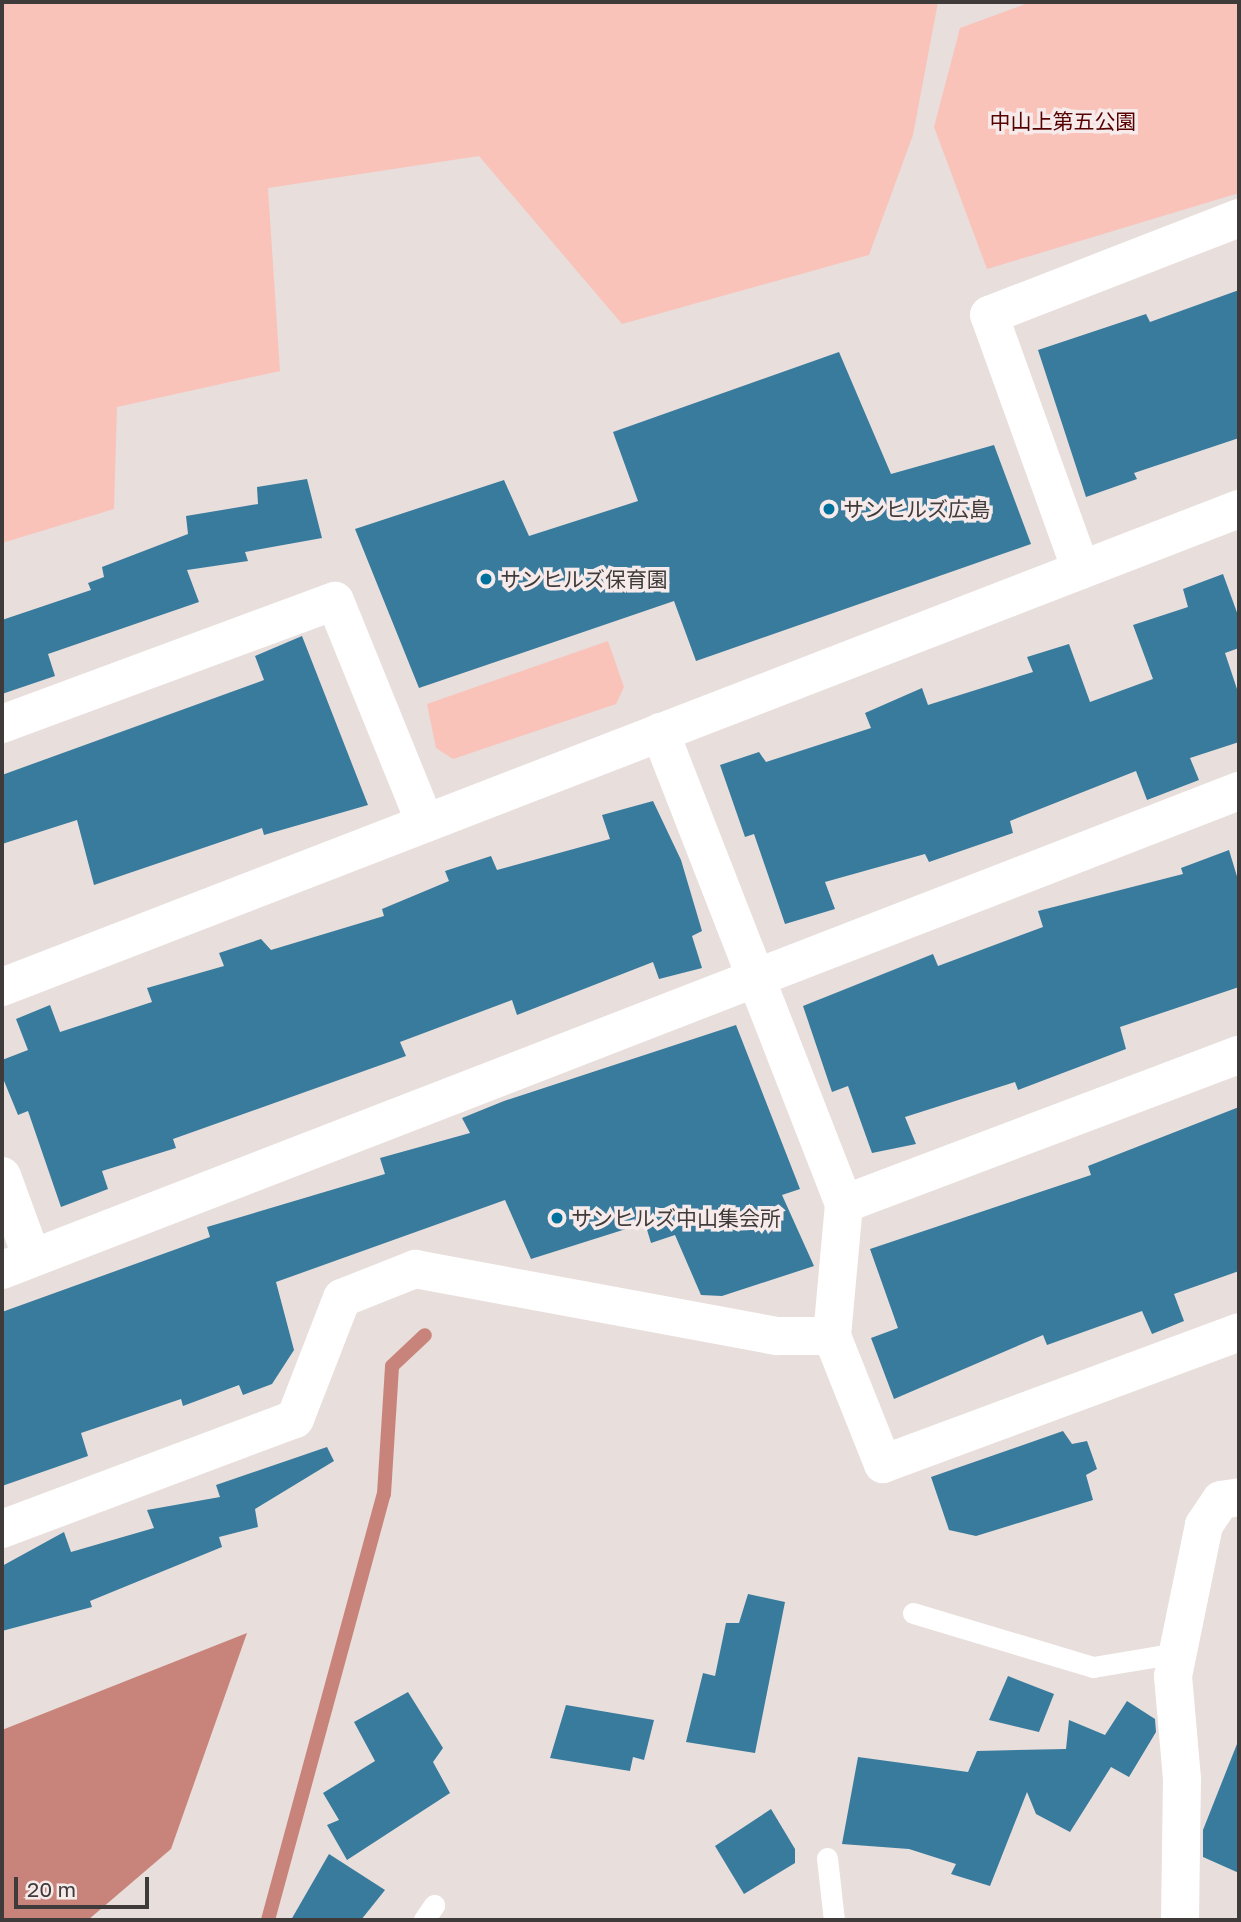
<!DOCTYPE html>
<html>
<head>
<meta charset="utf-8">
<style>
	body { margin:0 }
	#map { position:relative; width:1241px; height:1922px; overflow:hidden; background:#e8dedc; font-family:"Golos Text","Noto Sans JP",sans-serif }
	div>[style] { position:absolute }
	.green>* { inset:0; background:#f9c3ba }
	.water>* { inset:0; background:#c8847a }
	.stream>* { height:14px; margin:-7px; padding:0 7px; transform-origin:7px; border-radius:7px; background:#c8847a }
	.building>* { inset:0; background:#387b9d }
	.service>* { height:21px; margin:-10.5px; padding:0 10.5px; transform-origin:10.5px; border-radius:10.5px; background:#fff }
	.minor>* { height:38px; margin:-19px; padding:0 19px; transform-origin:19px; border-radius:19px; background:#fff }
	.tertiary>* { height:38px; margin:-19px; padding:0 19px; transform-origin:19px; border-radius:19px; background:#fff }
	.dots>* { width:19px; height:19px; translate:-50% -50%; box-sizing:border-box; border:4px solid #f6ebea; border-radius:50% }
	span { translate:-50% -50%; white-space:nowrap; text-align:center; line-height:1.15; -webkit-text-stroke:7px #f6ebea; paint-order:stroke }
	.park-label { font-size:21px; color:#550001 }
	.poi-label { font-size:21px; color:#3f3b3b }
	.left { translate:0 -50%; text-align:left }
	.frame { position:absolute; inset:0; border:4px solid #3f3b3b; pointer-events:none }
	.scale { position:absolute; left:14px; top:1877px; width:135px; height:32px; box-sizing:border-box; border:4px solid #3f3b3b; border-top:0; padding-left:9px; font-size:21px; line-height:24px; white-space:nowrap; color:#3f3b3b; -webkit-text-stroke:5px #f6ebea; paint-order:stroke }
</style>
</head>
<body>
<div id="map">
	<div class="green">
		<i style="clip-path:polygon(2px 2px,938px 2px,913px 135px,869px 255px,622px 324px,479px 156px,268px 188px,280px 371px,117px 407px,114px 509px,2px 543px)"></i>
		<i style="clip-path:polygon(1031px 2px,1239px 2px,1239px 193px,987px 269px,934px 127px,960px 28px)"></i>
		<i style="clip-path:polygon(608px 641px,624px 687px,616px 704px,453px 759px,436px 748px,427px 704px)"></i>
	</div>
	<div class="water">
		<i style="clip-path:polygon(247px 1633px,171px 1849px,88px 1920px,2px 1920px,2px 1730px)"></i>
	</div>
	<div class="stream">
		<i style="left:268px;top:1920px;width:442px;rotate:-74.8deg"></i>
		<i style="left:384px;top:1494px;width:128px;rotate:-86.4deg"></i>
		<i style="left:392px;top:1366px;width:45px;rotate:-43.2deg"></i>
	</div>
	<div class="building">
		<i style="clip-path:polygon(1239px 290px,1239px 438px,1134px 473px,1137px 479px,1086px 497px,1038px 350px,1146px 314px,1150px 322px)"></i>
		<i style="clip-path:polygon(839px 352px,891px 474px,994px 445px,1031px 544px,696px 661px,674px 601px,419px 688px,355px 529px,504px 480px,529px 536px,638px 501px,613px 432px)"></i>
		<i style="clip-path:polygon(307px 479px,322px 538px,245px 552px,248px 561px,187px 570px,199px 602px,48px 654px,55px 676px,2px 694px,2px 620px,91px 590px,88px 583px,104px 577px,102px 567px,188px 534px,186px 516px,258px 504px,257px 487px)"></i>
		<i style="clip-path:polygon(1223px 574px,1239px 618px,1239px 648px,1225px 653px,1239px 695px,1239px 742px,1190px 758px,1199px 780px,1147px 800px,1136px 771px,1010px 821px,1013px 833px,929px 862px,925px 854px,825px 882px,835px 909px,785px 924px,754px 834px,745px 837px,720px 765px,759px 752px,766px 762px,871px 728px,865px 713px,922px 688px,928px 705px,1033px 672px,1027px 657px,1069px 644px,1090px 702px,1153px 679px,1133px 625px,1188px 607px,1183px 589px)"></i>
		<i style="clip-path:polygon(302px 636px,368px 805px,264px 835px,262px 828px,94px 885px,77px 820px,2px 844px,2px 775px,264px 680px,255px 656px)"></i>
		<i style="clip-path:polygon(653px 801px,681px 860px,702px 931px,692px 936px,702px 968px,659px 979px,653px 962px,517px 1015px,512px 1000px,400px 1042px,406px 1056px,173px 1139px,176px 1148px,102px 1171px,108px 1189px,61px 1207px,28px 1111px,18px 1115px,2px 1076px,2px 1060px,28px 1050px,16px 1019px,50px 1005px,60px 1032px,152px 1002px,147px 988px,224px 966px,219px 953px,261px 939px,271px 950px,384px 916px,382px 909px,449px 881px,445px 871px,491px 856px,497px 870px,610px 839px,602px 815px)"></i>
		<i style="clip-path:polygon(1229px 850px,1239px 883px,1239px 987px,1120px 1027px,1126px 1049px,1018px 1090px,1015px 1082px,905px 1117px,916px 1144px,872px 1153px,848px 1086px,832px 1092px,803px 1006px,933px 954px,938px 966px,1043px 927px,1038px 911px,1183px 874px,1181px 868px)"></i>
		<i style="clip-path:polygon(736px 1025px,800px 1189px,782px 1195px,814px 1266px,722px 1296px,701px 1295px,675px 1235px,651px 1243px,645px 1223px,531px 1259px,505px 1200px,276px 1282px,294px 1350px,272px 1384px,243px 1395px,239px 1385px,183px 1406px,181px 1399px,81px 1433px,88px 1456px,2px 1486px,2px 1312px,210px 1237px,207px 1227px,385px 1174px,380px 1158px,470px 1133px,462px 1118px,504px 1101px)"></i>
		<i style="clip-path:polygon(1239px 1107px,1239px 1271px,1174px 1294px,1184px 1321px,1152px 1334px,1142px 1311px,1047px 1345px,1043px 1335px,894px 1399px,871px 1338px,898px 1328px,870px 1249px,1091px 1175px,1088px 1166px)"></i>
		<i style="clip-path:polygon(1063px 1431px,1072px 1444px,1087px 1441px,1097px 1469px,1086px 1475px,1093px 1500px,976px 1536px,949px 1530px,931px 1477px)"></i>
		<i style="clip-path:polygon(327px 1447px,334px 1461px,255px 1509px,258px 1527px,219px 1537px,222px 1547px,90px 1601px,92px 1607px,2px 1631px,2px 1566px,64px 1532px,71px 1552px,154px 1528px,147px 1510px,220px 1497px,216px 1485px)"></i>
		<i style="clip-path:polygon(748px 1594px,785px 1602px,755px 1753px,686px 1742px,703px 1673px,715px 1676px,726px 1623px,739px 1623px)"></i>
		<i style="clip-path:polygon(1008px 1676px,1054px 1694px,1039px 1732px,989px 1720px)"></i>
		<i style="clip-path:polygon(408px 1692px,443px 1748px,433px 1762px,450px 1793px,347px 1860px,327px 1825px,339px 1820px,323px 1793px,375px 1761px,354px 1722px)"></i>
		<i style="clip-path:polygon(1127px 1701px,1155px 1719px,1156px 1732px,1129px 1777px,1111px 1767px,1070px 1832px,1036px 1814px,1027px 1792px,990px 1886px,951px 1874px,956px 1864px,909px 1849px,842px 1844px,858px 1757px,968px 1772px,977px 1751px,1066px 1749px,1069px 1720px,1105px 1735px)"></i>
		<i style="clip-path:polygon(566px 1705px,654px 1720px,644px 1760px,633px 1757px,630px 1771px,550px 1758px)"></i>
		<i style="clip-path:polygon(1237px 1744px,1239px 1745px,1239px 1873px,1203px 1857px,1203px 1830px)"></i>
		<i style="clip-path:polygon(771px 1809px,795px 1849px,795px 1863px,744px 1894px,715px 1846px)"></i>
		<i style="clip-path:polygon(329px 1854px,385px 1890px,361px 1920px,291px 1920px)"></i>
	</div>
	<div class="service">
		<i style="left:913px;top:1613px;width:188px;rotate:16.7deg"></i>
		<i style="left:1093px;top:1667px;width:86px;rotate:-9.4deg"></i>
		<i style="left:827px;top:1858px;width:62px;rotate:83.6deg"></i>
		<i style="left:424px;top:1920px;width:18px;rotate:-56deg"></i>
		<i style="left:434px;top:1905px;width:18px;rotate:124deg"></i>
	</div>
	<div class="minor">
		<i style="left:1081px;top:570px;width:271px;rotate:-109.8deg"></i>
		<i style="left:989px;top:315px;width:268px;rotate:-21.2deg"></i>
		<i style="left:2px;top:724px;width:355px;rotate:-20.3deg"></i>
		<i style="left:335px;top:601px;width:240px;rotate:67.9deg"></i>
		<i style="left:660px;top:732px;width:507px;rotate:68.7deg"></i>
		<i style="left:844px;top:1204px;width:133px;rotate:95.2deg"></i>
		<i style="left:832px;top:1336px;width:138px;rotate:68.3deg"></i>
		<i style="left:883px;top:1464px;width:380px;rotate:-20.3deg"></i>
		<i style="left:2px;top:1176px;width:87px;rotate:69.9deg"></i>
		<i style="left:844px;top:1204px;width:422px;rotate:-20.7deg"></i>
		<i style="left:2px;top:1270px;width:1327px;rotate:-21.17deg"></i>
		<i style="left:2px;top:1529px;width:313px;rotate:-20.6deg"></i>
		<i style="left:295px;top:1419px;width:130px;rotate:-68.8deg"></i>
		<i style="left:342px;top:1298px;width:79px;rotate:-21.7deg"></i>
		<i style="left:415px;top:1269px;width:369px;rotate:10.5deg"></i>
		<i style="left:778px;top:1336px;width:54px"></i>
		<i style="left:1180px;top:1920px;width:141px;rotate:-89.2deg"></i>
		<i style="left:1182px;top:1779px;width:103px;rotate:-95deg"></i>
		<i style="left:1173px;top:1676px;width:154px;rotate:-78.4deg"></i>
		<i style="left:1204px;top:1525px;width:30px;rotate:-56deg"></i>
		<i style="left:1221px;top:1500px;width:18px;rotate:-9deg"></i>
	</div>
	<div class="tertiary">
		<i style="left:2px;top:987px;width:1326px;rotate:-21.13deg"></i>
	</div>
	<div class="dots">
		<i style="left:829px;top:509px;background:#00719c"></i>
		<i style="left:486px;top:579px;background:#00719c"></i>
		<i style="left:557px;top:1218px;background:#00719c"></i>
	</div>
	<div class="park-label">
		<span style="left:1063px;top:121px">中山上第五公園</span>
	</div>
	<div class="poi-label">
		<span class="left" style="left:843px;top:509px">サンヒルズ広島</span>
		<span class="left" style="left:500px;top:579px">サンヒルズ保育園</span>
		<span class="left" style="left:571px;top:1218px">サンヒルズ中山集会所</span>
	</div>
	<div class="frame"></div>
	<div class="scale">20 m</div>
</div>
</body>
</html>
